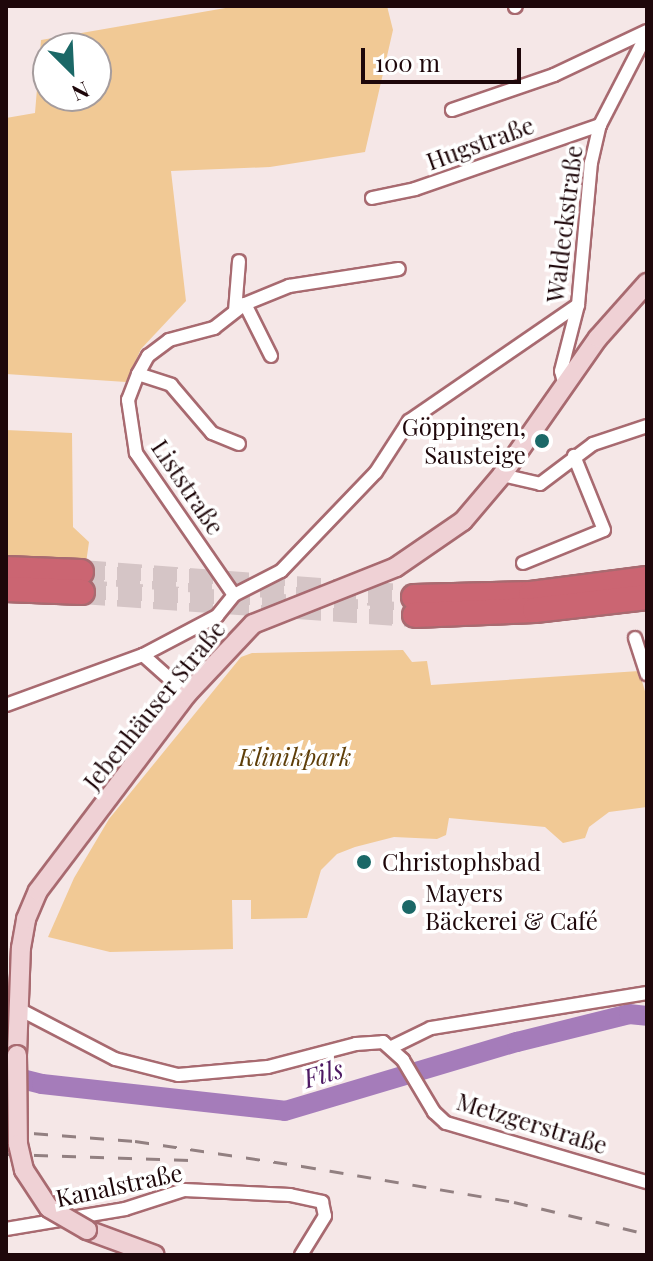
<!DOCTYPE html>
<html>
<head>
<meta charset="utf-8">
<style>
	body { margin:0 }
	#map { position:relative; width:653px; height:1261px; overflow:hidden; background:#f5e7e7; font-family:"Playfair Display",serif }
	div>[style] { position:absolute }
	.green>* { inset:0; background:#f1c995 }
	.river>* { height:20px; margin:-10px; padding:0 10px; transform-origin:10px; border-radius:10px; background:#a57cba }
	.highway-tunnel>* { height:24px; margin-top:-12px; transform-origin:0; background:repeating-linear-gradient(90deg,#d5c5c6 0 24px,transparent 0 36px) }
	.roads { filter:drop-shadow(2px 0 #a86a70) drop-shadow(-2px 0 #a86a70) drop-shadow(0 2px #a86a70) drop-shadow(0 -2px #a86a70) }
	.street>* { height:12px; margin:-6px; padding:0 6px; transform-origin:6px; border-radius:6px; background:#fff }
	.secondary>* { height:18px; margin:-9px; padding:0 9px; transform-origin:9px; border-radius:9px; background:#efd1d5 }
	.highway>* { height:24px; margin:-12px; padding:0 12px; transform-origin:12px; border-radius:12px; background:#cb6572 }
	.rail>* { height:3px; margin-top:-1.5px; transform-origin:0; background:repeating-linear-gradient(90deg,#928081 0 14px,transparent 0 28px) }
	.bridges { filter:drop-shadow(2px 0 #a86a70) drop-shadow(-2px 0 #a86a70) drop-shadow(0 2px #a86a70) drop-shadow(0 -2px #a86a70) }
	.secondary-bridge>* { height:18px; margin:-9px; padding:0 9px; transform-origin:9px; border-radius:9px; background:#efd1d5 }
	.dots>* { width:22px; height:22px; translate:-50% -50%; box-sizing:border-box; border:4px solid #fff; border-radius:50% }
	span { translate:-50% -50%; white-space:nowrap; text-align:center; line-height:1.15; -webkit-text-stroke:7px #fff; paint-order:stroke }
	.street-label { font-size:24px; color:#1e070a }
	.poi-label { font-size:24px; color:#1e070a }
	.right { translate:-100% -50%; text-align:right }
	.left { translate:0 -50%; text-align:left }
	.park-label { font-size:24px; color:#5e3e09; font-style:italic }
	.water-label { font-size:26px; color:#4d1863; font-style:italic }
	.frame { position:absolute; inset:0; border:8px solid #1e070a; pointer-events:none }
	.north { position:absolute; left:32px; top:32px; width:80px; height:80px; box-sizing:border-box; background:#fff; border:2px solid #a59c9d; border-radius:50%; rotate:156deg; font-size:22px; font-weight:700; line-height:32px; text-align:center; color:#1e070a }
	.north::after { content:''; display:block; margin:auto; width:28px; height:36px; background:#1b6867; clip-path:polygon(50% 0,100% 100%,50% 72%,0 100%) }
	.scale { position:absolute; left:361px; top:48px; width:160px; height:36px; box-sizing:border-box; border:4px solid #1e070a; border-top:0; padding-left:10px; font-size:24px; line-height:28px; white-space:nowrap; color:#1e070a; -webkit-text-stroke:6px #fff; paint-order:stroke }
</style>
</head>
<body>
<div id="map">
	<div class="green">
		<i style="clip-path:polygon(evenodd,237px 6px,387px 6px,393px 30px,365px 152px,270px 167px,171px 171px,186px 301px,141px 349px,126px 382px,6px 374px,6px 118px,35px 113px,41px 40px,237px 6px,48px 48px,96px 48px,96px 96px,48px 96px,48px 48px)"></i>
		<i style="clip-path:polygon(6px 430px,72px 433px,73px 527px,89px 542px,86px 563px,6px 559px)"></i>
		<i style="clip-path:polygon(403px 650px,412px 662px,427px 661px,431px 685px,639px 671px,647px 698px,647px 807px,609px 812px,589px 827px,585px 838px,563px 843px,545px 827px,449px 818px,446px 835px,437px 839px,394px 837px,355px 847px,337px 854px,321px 870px,307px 918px,251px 919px,251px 900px,232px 900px,233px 949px,110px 952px,48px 937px,74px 878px,109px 819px,241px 657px,252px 653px)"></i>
	</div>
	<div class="river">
		<i style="left:6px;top:1075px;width:37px;rotate:14deg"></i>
		<i style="left:42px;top:1084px;width:244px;rotate:6.3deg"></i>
		<i style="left:285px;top:1111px;width:242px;rotate:-16.6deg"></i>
		<i style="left:517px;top:1042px;width:115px;rotate:-14deg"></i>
		<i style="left:629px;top:1014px;width:18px;rotate:6deg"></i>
	</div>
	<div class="highway-tunnel">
		<i style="left:81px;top:572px;width:334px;rotate:4.3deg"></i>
		<i style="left:82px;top:592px;width:334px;rotate:4deg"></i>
	</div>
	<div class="roads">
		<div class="street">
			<i style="left:515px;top:7px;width:1px;rotate:-45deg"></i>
			<i style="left:452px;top:110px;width:108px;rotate:-18.9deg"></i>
			<i style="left:554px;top:75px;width:103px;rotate:-25.3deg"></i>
			<i style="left:372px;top:198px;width:44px;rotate:-11.8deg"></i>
			<i style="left:415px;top:189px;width:196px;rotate:-19.1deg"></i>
			<i style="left:245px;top:304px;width:58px;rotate:63.4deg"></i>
			<i style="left:235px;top:311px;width:50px;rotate:-85.4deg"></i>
			<i style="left:138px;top:374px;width:35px;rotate:18deg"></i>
			<i style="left:171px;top:385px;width:63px;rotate:49.5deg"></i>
			<i style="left:212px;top:433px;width:29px;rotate:22deg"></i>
			<i style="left:564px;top:382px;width:11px;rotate:-105deg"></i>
			<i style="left:561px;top:371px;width:68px;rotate:-75.6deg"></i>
			<i style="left:578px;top:305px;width:143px;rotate:-84.8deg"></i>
			<i style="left:591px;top:163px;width:39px;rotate:-77deg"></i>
			<i style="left:600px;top:125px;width:102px;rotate:-62.7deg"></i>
			<i style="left:502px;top:475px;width:39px;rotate:13deg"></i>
			<i style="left:540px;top:484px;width:66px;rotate:-37deg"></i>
			<i style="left:593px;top:444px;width:57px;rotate:-18.4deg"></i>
			<i style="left:523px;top:563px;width:87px;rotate:-22.2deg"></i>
			<i style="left:604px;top:530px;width:80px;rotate:-112.1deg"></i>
			<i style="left:234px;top:595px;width:173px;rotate:-124.6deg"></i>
			<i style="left:136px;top:453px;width:54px;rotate:-98.6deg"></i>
			<i style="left:128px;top:400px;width:28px;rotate:-69deg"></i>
			<i style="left:138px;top:374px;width:21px;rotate:-61deg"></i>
			<i style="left:148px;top:356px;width:26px;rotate:-37deg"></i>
			<i style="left:169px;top:340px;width:47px;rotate:-14.9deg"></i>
			<i style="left:214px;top:328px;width:39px;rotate:-38deg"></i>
			<i style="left:245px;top:304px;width:48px;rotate:-22.2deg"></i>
			<i style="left:289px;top:286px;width:111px;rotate:-8.8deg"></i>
			<i style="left:635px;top:638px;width:38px;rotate:72deg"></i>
			<i style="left:143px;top:655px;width:59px;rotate:41.6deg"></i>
			<i style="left:6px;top:705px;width:146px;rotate:-20.1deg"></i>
			<i style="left:143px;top:655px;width:84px;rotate:-27.8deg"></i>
			<i style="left:217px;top:616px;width:27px;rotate:-51deg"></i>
			<i style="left:234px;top:595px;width:53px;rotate:-27.1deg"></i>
			<i style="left:281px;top:571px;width:137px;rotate:-46.2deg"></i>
			<i style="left:376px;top:472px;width:61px;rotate:-57.1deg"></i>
			<i style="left:409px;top:421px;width:205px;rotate:-34.5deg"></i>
			<i style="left:17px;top:1008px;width:110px;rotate:27.5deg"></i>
			<i style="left:115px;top:1059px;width:65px;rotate:14.3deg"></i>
			<i style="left:178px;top:1075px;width:90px;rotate:-5.1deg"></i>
			<i style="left:268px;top:1067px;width:91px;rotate:-14.6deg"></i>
			<i style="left:356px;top:1044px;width:27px;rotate:-4deg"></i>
			<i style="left:383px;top:1042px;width:27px;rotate:42deg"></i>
			<i style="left:403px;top:1060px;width:61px;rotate:59.2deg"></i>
			<i style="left:434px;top:1112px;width:16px;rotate:43deg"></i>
			<i style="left:446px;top:1123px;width:209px;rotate:16.4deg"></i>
			<i style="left:392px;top:1047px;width:43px;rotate:-26deg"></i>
			<i style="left:431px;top:1028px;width:219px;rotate:-9.2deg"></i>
			<i style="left:6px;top:1229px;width:121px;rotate:-9.5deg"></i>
			<i style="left:125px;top:1209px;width:62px;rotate:-17.9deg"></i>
			<i style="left:184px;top:1190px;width:106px;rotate:2.7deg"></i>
			<i style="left:290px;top:1195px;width:33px;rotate:12deg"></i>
			<i style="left:322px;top:1202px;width:14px;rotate:78deg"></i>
			<i style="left:325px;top:1216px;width:46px;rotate:121.6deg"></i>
		</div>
		<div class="secondary">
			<i style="left:17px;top:1055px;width:107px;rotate:-87.9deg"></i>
			<i style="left:21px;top:948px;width:29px;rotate:-80deg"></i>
			<i style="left:26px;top:919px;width:30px;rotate:-67deg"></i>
			<i style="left:38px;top:891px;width:247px;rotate:-52.9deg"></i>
			<i style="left:187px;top:694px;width:96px;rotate:-46.7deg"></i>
			<i style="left:253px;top:624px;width:154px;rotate:-21.7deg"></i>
			<i style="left:396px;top:567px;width:81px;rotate:-34.5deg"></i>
			<i style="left:463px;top:521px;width:60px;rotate:-49.7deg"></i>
			<i style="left:502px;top:475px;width:167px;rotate:-55deg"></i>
			<i style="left:598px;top:338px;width:74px;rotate:-48.3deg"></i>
			<i style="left:87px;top:1230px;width:72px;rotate:20.2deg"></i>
		</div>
		<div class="highway">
			<i style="left:6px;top:569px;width:75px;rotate:2.3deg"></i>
			<i style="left:6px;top:589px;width:76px;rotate:2.3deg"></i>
			<i style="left:414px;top:597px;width:117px;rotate:-1.5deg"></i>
			<i style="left:531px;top:594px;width:117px;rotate:-7.4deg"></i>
			<i style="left:415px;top:615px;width:120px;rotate:-2.4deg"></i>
			<i style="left:535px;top:610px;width:113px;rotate:-6.6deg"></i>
		</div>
	</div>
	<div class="rail">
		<i style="left:6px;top:1131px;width:129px;rotate:4.4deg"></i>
		<i style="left:135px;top:1141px;width:169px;rotate:8.5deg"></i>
		<i style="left:302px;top:1166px;width:215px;rotate:9.6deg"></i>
		<i style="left:514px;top:1202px;width:137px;rotate:13.5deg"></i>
		<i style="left:6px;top:1154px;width:184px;rotate:1.9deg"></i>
	</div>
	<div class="bridges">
		<div class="secondary-bridge">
			<i style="left:17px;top:1055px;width:89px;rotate:89.4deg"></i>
			<i style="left:18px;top:1144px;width:27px;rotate:77deg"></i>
			<i style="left:24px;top:1170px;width:45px;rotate:56.7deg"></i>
			<i style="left:49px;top:1208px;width:44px;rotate:30.1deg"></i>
		</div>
	</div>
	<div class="dots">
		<i style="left:542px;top:441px;background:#1b6867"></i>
		<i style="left:364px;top:862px;background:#1b6867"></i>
		<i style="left:409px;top:907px;background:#1b6867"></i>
	</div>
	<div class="street-label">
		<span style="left:480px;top:143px;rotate:-20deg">Hugstraße</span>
		<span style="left:564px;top:224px;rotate:-83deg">Waldeckstraße</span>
		<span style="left:188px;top:487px;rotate:56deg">Liststraße</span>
		<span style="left:154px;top:705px;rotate:-51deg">Jebenhäuser Straße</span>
		<span style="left:532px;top:1123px;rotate:17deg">Metzgerstraße</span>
		<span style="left:119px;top:1185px;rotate:-12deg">Kanalstraße</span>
	</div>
	<div class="poi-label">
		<span class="right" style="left:526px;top:441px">Göppingen,<br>Sausteige</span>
		<span class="left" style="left:382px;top:862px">Christophsbad</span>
		<span class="left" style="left:425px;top:907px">Mayers<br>Bäckerei &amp; Café</span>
	</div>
	<div class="park-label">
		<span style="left:295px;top:757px">Klinikpark</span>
	</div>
	<div class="water-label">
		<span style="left:323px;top:1073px;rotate:-17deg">Fils</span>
	</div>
	<div class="frame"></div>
	<div class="north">N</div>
	<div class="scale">100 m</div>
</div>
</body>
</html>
